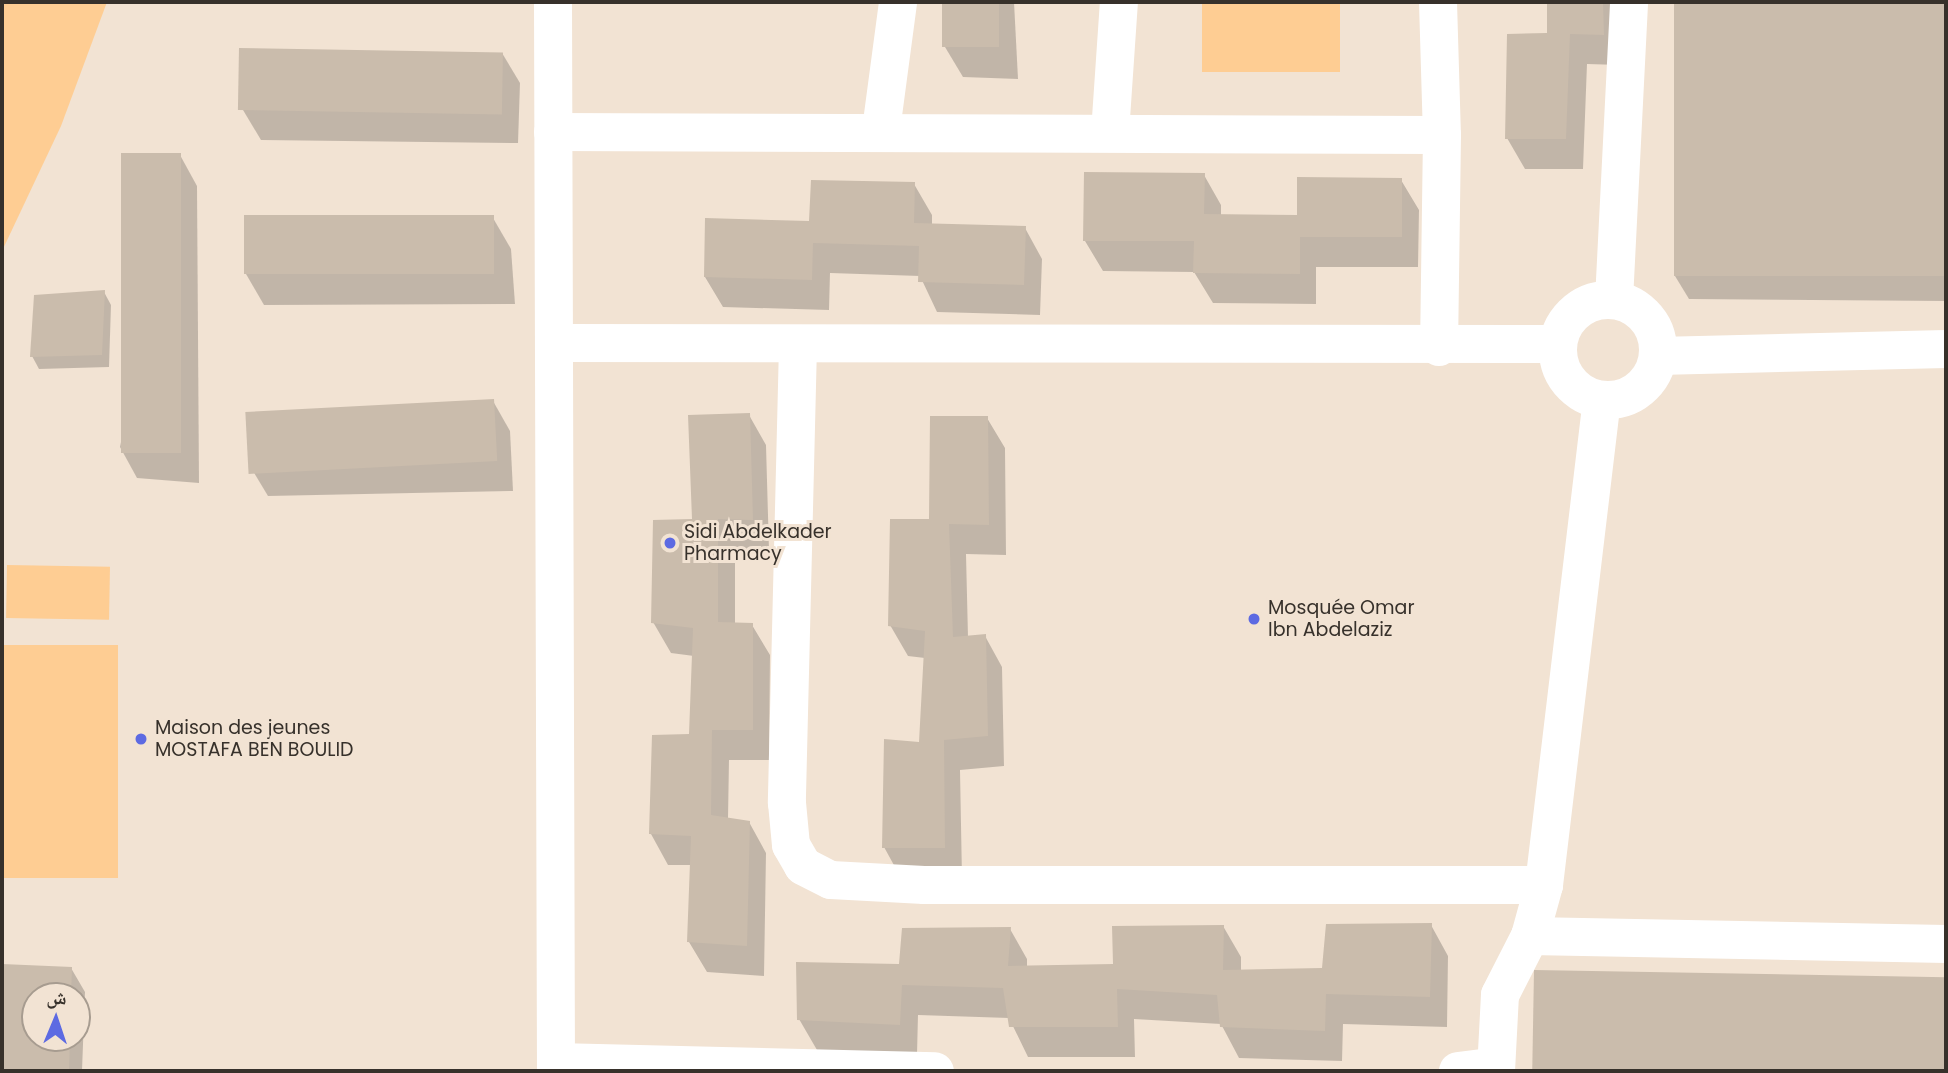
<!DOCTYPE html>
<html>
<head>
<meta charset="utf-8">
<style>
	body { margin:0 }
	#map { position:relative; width:1948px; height:1073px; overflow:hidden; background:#f2e3d3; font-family:Poppins,"Noto Naskh Arabic",sans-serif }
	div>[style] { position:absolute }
	.green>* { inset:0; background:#fecd93; transform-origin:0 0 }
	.shadow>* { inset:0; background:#0003; transform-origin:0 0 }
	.building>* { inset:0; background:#cabcac; transform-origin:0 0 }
	.street>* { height:38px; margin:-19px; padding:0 19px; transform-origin:19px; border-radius:19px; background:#fff }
	.street>.ring { margin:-19px; padding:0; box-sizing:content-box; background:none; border:38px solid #fff; border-radius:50% }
	.dots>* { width:19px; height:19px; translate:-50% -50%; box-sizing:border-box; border:4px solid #f2e3d3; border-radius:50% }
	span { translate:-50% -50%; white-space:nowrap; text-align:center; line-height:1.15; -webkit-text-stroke:6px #f2e3d3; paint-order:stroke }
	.poi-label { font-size:19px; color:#37312b }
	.left { translate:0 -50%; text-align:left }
	.frame { position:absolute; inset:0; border:4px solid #37312b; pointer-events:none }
	.north { position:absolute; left:21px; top:982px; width:70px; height:70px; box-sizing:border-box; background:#f2e3d3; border:2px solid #a79c90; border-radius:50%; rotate:2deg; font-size:19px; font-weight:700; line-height:28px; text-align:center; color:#37312b }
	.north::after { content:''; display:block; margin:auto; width:24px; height:32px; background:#5d6ae2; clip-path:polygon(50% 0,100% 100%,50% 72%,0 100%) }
</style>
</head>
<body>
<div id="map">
	<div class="green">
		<i style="clip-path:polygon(2px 2px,107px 2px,61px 126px,2px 251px)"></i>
		<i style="left:1202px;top:2px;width:138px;height:70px"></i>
		<i style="left:7px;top:565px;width:103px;height:53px;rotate:1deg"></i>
		<i style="left:2px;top:645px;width:116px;height:233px"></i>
	</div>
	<div class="shadow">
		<i style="clip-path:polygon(944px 2px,1014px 2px,1018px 79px,963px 77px,945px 47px)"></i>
		<i style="clip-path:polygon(1549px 2px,1620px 2px,1620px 65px,1587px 64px,1583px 169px,1525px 169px,1507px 138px,1549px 35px)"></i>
		<i style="clip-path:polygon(1676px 2px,1946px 2px,1946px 301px,1689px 299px,1675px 276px)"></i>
		<i style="clip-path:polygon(502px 53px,520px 83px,518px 143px,261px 140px,243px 110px)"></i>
		<i style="clip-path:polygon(180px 155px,197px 186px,199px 483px,137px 478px,120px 447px)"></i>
		<i style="clip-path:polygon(1204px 175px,1221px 205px,1221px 216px,1298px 217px,1401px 180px,1419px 210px,1418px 267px,1316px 267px,1316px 304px,1213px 303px,1194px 272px,1103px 271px,1085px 241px)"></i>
		<i style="clip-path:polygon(914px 184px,932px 215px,932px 225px,1025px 228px,1042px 259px,1040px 315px,937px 312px,920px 276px,830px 273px,829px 310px,723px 307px,705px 277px,811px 223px)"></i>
		<i style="clip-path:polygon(246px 217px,493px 218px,511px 249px,515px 304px,264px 305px,246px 274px)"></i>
		<i style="clip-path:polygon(104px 292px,111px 305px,109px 367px,39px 369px,32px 356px)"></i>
		<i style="clip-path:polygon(493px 401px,510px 431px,513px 491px,268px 496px,250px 466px)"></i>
		<i style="clip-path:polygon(749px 415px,766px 445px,769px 550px,735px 549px,735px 624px,752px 625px,770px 655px,769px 760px,729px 760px,728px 819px,749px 822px,766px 853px,764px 976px,707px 972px,689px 942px,692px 865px,668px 865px,651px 834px,691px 736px,694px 656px,671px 653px,653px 622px,694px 521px)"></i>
		<i style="clip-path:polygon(987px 418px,1005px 448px,1006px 555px,966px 554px,968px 637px,985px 636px,1002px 667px,1004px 766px,960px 770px,962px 878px,901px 878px,884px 847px,920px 744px,925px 658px,908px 656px,890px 625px,930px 521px)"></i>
		<i style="clip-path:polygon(1431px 925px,1448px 956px,1447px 1027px,1343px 1024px,1342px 1061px,1239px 1058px,1221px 1024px,1134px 1019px,1135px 1057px,1028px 1057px,1009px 1018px,918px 1015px,917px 1055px,817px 1050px,799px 1019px,901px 966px,1010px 929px,1027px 959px,1027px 967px,1115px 966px,1223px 926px,1241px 957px,1241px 971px,1324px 970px)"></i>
		<i style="clip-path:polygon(evenodd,2px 966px,71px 968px,85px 992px,82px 1071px,2px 1071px,2px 966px,35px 996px,77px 996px,77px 1038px,35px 1038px,35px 996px)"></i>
		<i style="left:1536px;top:972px;width:410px;height:99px;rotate:1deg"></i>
	</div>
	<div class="building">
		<i style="left:942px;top:2px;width:57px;height:45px"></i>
		<i style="clip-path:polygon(1547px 2px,1603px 2px,1604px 35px,1570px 34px,1566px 139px,1505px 139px,1507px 34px,1547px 33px)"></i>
		<i style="left:1674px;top:2px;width:272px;height:274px"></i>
		<i style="left:239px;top:48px;width:264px;height:62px;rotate:1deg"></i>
		<i style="left:181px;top:153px;width:300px;height:60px;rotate:90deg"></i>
		<i style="clip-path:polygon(1084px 172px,1205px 173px,1204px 214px,1297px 215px,1297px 177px,1402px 178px,1402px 237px,1300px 237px,1300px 274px,1193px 273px,1194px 241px,1083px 241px)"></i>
		<i style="clip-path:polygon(811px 180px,915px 182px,914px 223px,1026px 226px,1024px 285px,918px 282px,919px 246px,813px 243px,812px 280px,704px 277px,705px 218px,809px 221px)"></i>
		<i style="left:244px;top:215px;width:250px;height:59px"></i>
		<i style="clip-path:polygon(105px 290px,102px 355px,30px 357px,34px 295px)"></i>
		<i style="left:494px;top:399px;width:62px;height:249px;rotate:87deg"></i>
		<i style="clip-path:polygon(750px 413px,753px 520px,718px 519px,718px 622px,753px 623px,753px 730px,712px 730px,711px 815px,750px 821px,747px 946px,687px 942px,691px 836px,649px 834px,652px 735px,689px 734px,693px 628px,651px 623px,653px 520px,692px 519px,688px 415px)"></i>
		<i style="clip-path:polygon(930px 416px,988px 416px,989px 525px,949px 524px,953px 637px,986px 634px,988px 736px,944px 740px,945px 848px,882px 848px,884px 739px,919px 742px,925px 631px,888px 626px,890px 519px,929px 519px)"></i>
		<i style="clip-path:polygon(1432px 923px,1430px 997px,1326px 994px,1325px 1031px,1220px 1027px,1217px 995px,1117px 989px,1118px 1027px,1009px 1027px,1003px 988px,902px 985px,900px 1025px,797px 1020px,796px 962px,899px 964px,902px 928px,1011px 927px,1008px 966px,1113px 964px,1112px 926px,1224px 925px,1223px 970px,1322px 968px,1326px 924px)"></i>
		<i style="clip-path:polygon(2px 964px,72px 967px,71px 996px,35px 996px,35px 1038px,70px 1038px,69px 1071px,2px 1071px)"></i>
		<i style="left:1534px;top:970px;width:412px;height:101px;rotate:1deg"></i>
	</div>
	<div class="street">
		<i style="left:553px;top:2px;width:1069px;rotate:89.84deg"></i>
		<i style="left:1438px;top:2px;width:133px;rotate:88.3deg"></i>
		<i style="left:1442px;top:135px;width:212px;rotate:90.8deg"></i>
		<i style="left:881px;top:130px;width:129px;rotate:-82.4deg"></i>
		<i style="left:553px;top:132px;width:889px;rotate:0.19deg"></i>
		<i style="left:1110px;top:133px;width:131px;rotate:-86.1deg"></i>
		<i style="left:1614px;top:300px;width:298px;rotate:-87.1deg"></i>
		<i class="ring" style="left:1558px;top:300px;width:62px;height:62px"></i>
		<i style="left:555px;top:343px;width:1002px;rotate:0.06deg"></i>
		<i style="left:798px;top:345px;width:458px;rotate:91.4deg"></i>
		<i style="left:787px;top:803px;width:42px;rotate:84.6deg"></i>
		<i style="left:791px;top:845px;width:24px;rotate:60deg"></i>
		<i style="left:803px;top:866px;width:31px;rotate:27deg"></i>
		<i style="left:831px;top:880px;width:93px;rotate:3.1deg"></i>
		<i style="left:924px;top:885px;width:620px"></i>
		<i style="left:1658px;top:356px;width:288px;rotate:-1.4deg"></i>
		<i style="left:1530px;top:936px;width:416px;rotate:1.1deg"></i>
		<i style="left:556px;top:1062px;width:379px;rotate:1.4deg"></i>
		<i style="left:1458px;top:1071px;width:38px;rotate:-7deg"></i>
		<i style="left:1496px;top:1071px;width:76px;rotate:-87deg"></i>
		<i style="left:1500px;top:995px;width:66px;rotate:-63deg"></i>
		<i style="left:1530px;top:936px;width:53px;rotate:-74.6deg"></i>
		<i style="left:1544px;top:885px;width:488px;rotate:-83.2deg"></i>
	</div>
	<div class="dots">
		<i style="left:670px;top:543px;background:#5d6ae2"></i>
		<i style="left:1254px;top:619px;background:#5d6ae2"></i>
		<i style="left:141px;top:739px;background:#5d6ae2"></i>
	</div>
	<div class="poi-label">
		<span class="left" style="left:684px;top:543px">Sidi Abdelkader<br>Pharmacy</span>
		<span class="left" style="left:1268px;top:619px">Mosquée Omar<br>Ibn Abdelaziz</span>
		<span class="left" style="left:155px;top:739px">Maison des jeunes<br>MOSTAFA BEN BOULID</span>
	</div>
	<div class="frame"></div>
	<div class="north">ش</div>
</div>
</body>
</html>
